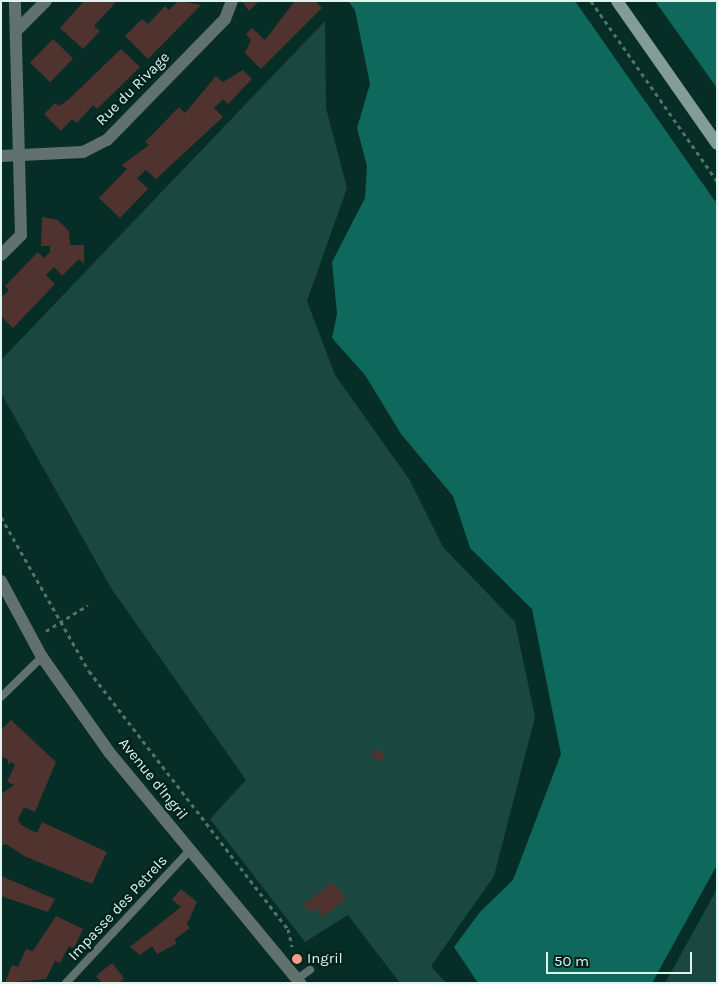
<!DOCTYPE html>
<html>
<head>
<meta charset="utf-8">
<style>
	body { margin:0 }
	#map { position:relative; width:718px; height:984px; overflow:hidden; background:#072d27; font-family:Karla,sans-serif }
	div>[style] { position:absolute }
	.green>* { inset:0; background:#1a4840 }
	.water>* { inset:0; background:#0e685c }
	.building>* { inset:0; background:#50332e; transform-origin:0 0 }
	.path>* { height:3px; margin-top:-1.5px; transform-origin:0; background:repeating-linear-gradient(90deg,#53736d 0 4px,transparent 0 8px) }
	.lane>* { height:8px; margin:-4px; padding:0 4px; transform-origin:4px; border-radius:4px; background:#61716d }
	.street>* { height:12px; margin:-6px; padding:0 6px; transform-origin:6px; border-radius:6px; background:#61716d }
	.secondary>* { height:12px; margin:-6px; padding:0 6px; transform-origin:6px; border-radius:6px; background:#839c96 }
	.dots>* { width:14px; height:14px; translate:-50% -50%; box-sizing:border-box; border:2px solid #00231d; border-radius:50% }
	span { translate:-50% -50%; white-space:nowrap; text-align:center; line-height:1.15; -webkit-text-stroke:4.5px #00231d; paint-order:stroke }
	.street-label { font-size:15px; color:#e0f4ef }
	.poi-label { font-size:15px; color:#e0f4ef }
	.left { translate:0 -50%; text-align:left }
	.frame { position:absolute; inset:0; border:2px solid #e0f4ef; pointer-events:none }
	.scale { position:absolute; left:546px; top:952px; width:146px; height:22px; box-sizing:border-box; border:2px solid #e0f4ef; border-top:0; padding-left:6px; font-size:15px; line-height:18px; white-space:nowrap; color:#e0f4ef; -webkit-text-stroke:4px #00231d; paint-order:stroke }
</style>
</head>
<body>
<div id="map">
	<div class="green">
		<i style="clip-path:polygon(325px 21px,326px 108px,347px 188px,307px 301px,335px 375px,409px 479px,443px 547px,515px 622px,535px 717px,494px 876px,431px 966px,446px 983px,400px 983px,348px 915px,305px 942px,210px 819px,246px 780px,111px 588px,1px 393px,1px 360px)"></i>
		<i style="clip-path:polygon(717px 889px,717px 983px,665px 983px)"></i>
	</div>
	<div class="water">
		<i style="clip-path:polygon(348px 1px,575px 1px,717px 204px,717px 865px,652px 983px,478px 983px,454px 947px,480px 912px,513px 880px,561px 754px,532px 609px,470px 548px,453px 496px,401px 434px,365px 375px,332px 338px,337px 314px,332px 262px,365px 198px,367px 166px,357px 128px,370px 84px,355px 10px)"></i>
		<i style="clip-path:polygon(655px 1px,717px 1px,717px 88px)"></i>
	</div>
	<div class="building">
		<i style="clip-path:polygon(84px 1px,117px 1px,94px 26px,100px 31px,83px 49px,60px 28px)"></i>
		<i style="clip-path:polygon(178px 1px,201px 5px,148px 59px,125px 36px,142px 19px,148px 24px,165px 6px,169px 10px)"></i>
		<i style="clip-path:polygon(242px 1px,259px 1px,249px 11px)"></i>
		<i style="clip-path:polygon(295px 1px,315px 1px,322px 8px,261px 69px,245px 53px,251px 40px,246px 34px,252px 28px,265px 40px)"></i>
		<i style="left:53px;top:39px;width:28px;height:33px;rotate:44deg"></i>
		<i style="clip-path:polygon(121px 49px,140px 67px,97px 109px,93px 105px,77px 123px,72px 119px,61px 131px,44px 114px,55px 103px,59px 106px,68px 100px)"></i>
		<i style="clip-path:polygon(243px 70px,252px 79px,228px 104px,223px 99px,214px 108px,223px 117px,156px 179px,146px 170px,137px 178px,148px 189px,120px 218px,99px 198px,127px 169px,122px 165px,149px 145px,145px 142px,179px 107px,185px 113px,216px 76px,223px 82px)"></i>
		<i style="clip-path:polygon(42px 217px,58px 220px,69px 231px,70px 245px,84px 245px,84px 264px,79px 259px,62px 276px,54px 267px,46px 275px,55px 284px,13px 328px,1px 316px,1px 298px,9px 290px,5px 286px,38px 252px,44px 258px,50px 252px,50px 246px,41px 246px)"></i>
		<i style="clip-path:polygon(11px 720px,56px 762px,35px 812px,24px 807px,18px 819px,21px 825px,37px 833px,42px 822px,107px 852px,92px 884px,24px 856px,6px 844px,1px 846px,1px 794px,14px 785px,7px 782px,15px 765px,11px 762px,8px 765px,8px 759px,1px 757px,1px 730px)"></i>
		<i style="clip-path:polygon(377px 749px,385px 756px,380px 762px,371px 755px)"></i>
		<i style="clip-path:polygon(1px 876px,55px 899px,48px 912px,1px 896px)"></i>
		<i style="clip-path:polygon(333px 882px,346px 899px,322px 917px,316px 908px,310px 912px,304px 904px)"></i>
		<i style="clip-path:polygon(181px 889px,197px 902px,187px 924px,190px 928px,175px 939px,176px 944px,157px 954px,152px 946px,140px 955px,130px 947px,181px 907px,172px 899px)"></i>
		<i style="clip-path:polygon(56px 916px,83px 929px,74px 948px,69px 946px,60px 963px,55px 961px,46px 979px,5px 983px,12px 965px,18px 967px,26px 949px,33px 951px)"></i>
		<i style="clip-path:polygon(112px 963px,124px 978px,119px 983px,102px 983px,96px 976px)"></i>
	</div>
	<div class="path">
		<i style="left:591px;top:1px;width:220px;rotate:55deg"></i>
		<i style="left:1px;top:517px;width:177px;rotate:60.3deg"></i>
		<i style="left:89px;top:671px;width:326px;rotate:52.4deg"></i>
		<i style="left:288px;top:929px;width:18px;rotate:77deg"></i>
		<i style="left:46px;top:631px;width:49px;rotate:-31.8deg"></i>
	</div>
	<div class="lane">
		<i style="left:1px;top:697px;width:57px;rotate:-44.3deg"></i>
		<i style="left:297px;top:979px;width:16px;rotate:-35deg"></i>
		<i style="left:66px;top:983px;width:180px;rotate:-47deg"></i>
	</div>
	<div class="street">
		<i style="left:16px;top:31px;width:42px;rotate:-45deg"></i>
		<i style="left:1px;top:156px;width:82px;rotate:-2.8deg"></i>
		<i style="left:83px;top:152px;width:27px;rotate:-27deg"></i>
		<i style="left:107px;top:140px;width:169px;rotate:-45.7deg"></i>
		<i style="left:225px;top:19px;width:19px;rotate:-69deg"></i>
		<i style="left:1px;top:255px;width:28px;rotate:-45deg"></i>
		<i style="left:21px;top:235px;width:234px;rotate:-91.5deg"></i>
		<i style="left:1px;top:581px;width:86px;rotate:61.7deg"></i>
		<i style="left:42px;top:657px;width:116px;rotate:54.8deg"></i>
		<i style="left:109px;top:752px;width:300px;rotate:50.4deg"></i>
	</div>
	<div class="secondary">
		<i style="left:617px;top:1px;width:174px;rotate:55deg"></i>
	</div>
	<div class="dots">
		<i style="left:297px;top:959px;background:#f49d8c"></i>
	</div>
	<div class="street-label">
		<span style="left:133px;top:89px;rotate:-45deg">Rue du Rivage</span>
		<span style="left:153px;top:779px;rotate:51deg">Avenue d'Ingril</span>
		<span style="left:118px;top:908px;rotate:-47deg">Impasse des Petrels</span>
	</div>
	<div class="poi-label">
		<span class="left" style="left:307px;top:959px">Ingril</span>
	</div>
	<div class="frame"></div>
	<div class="scale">50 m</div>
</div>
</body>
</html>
